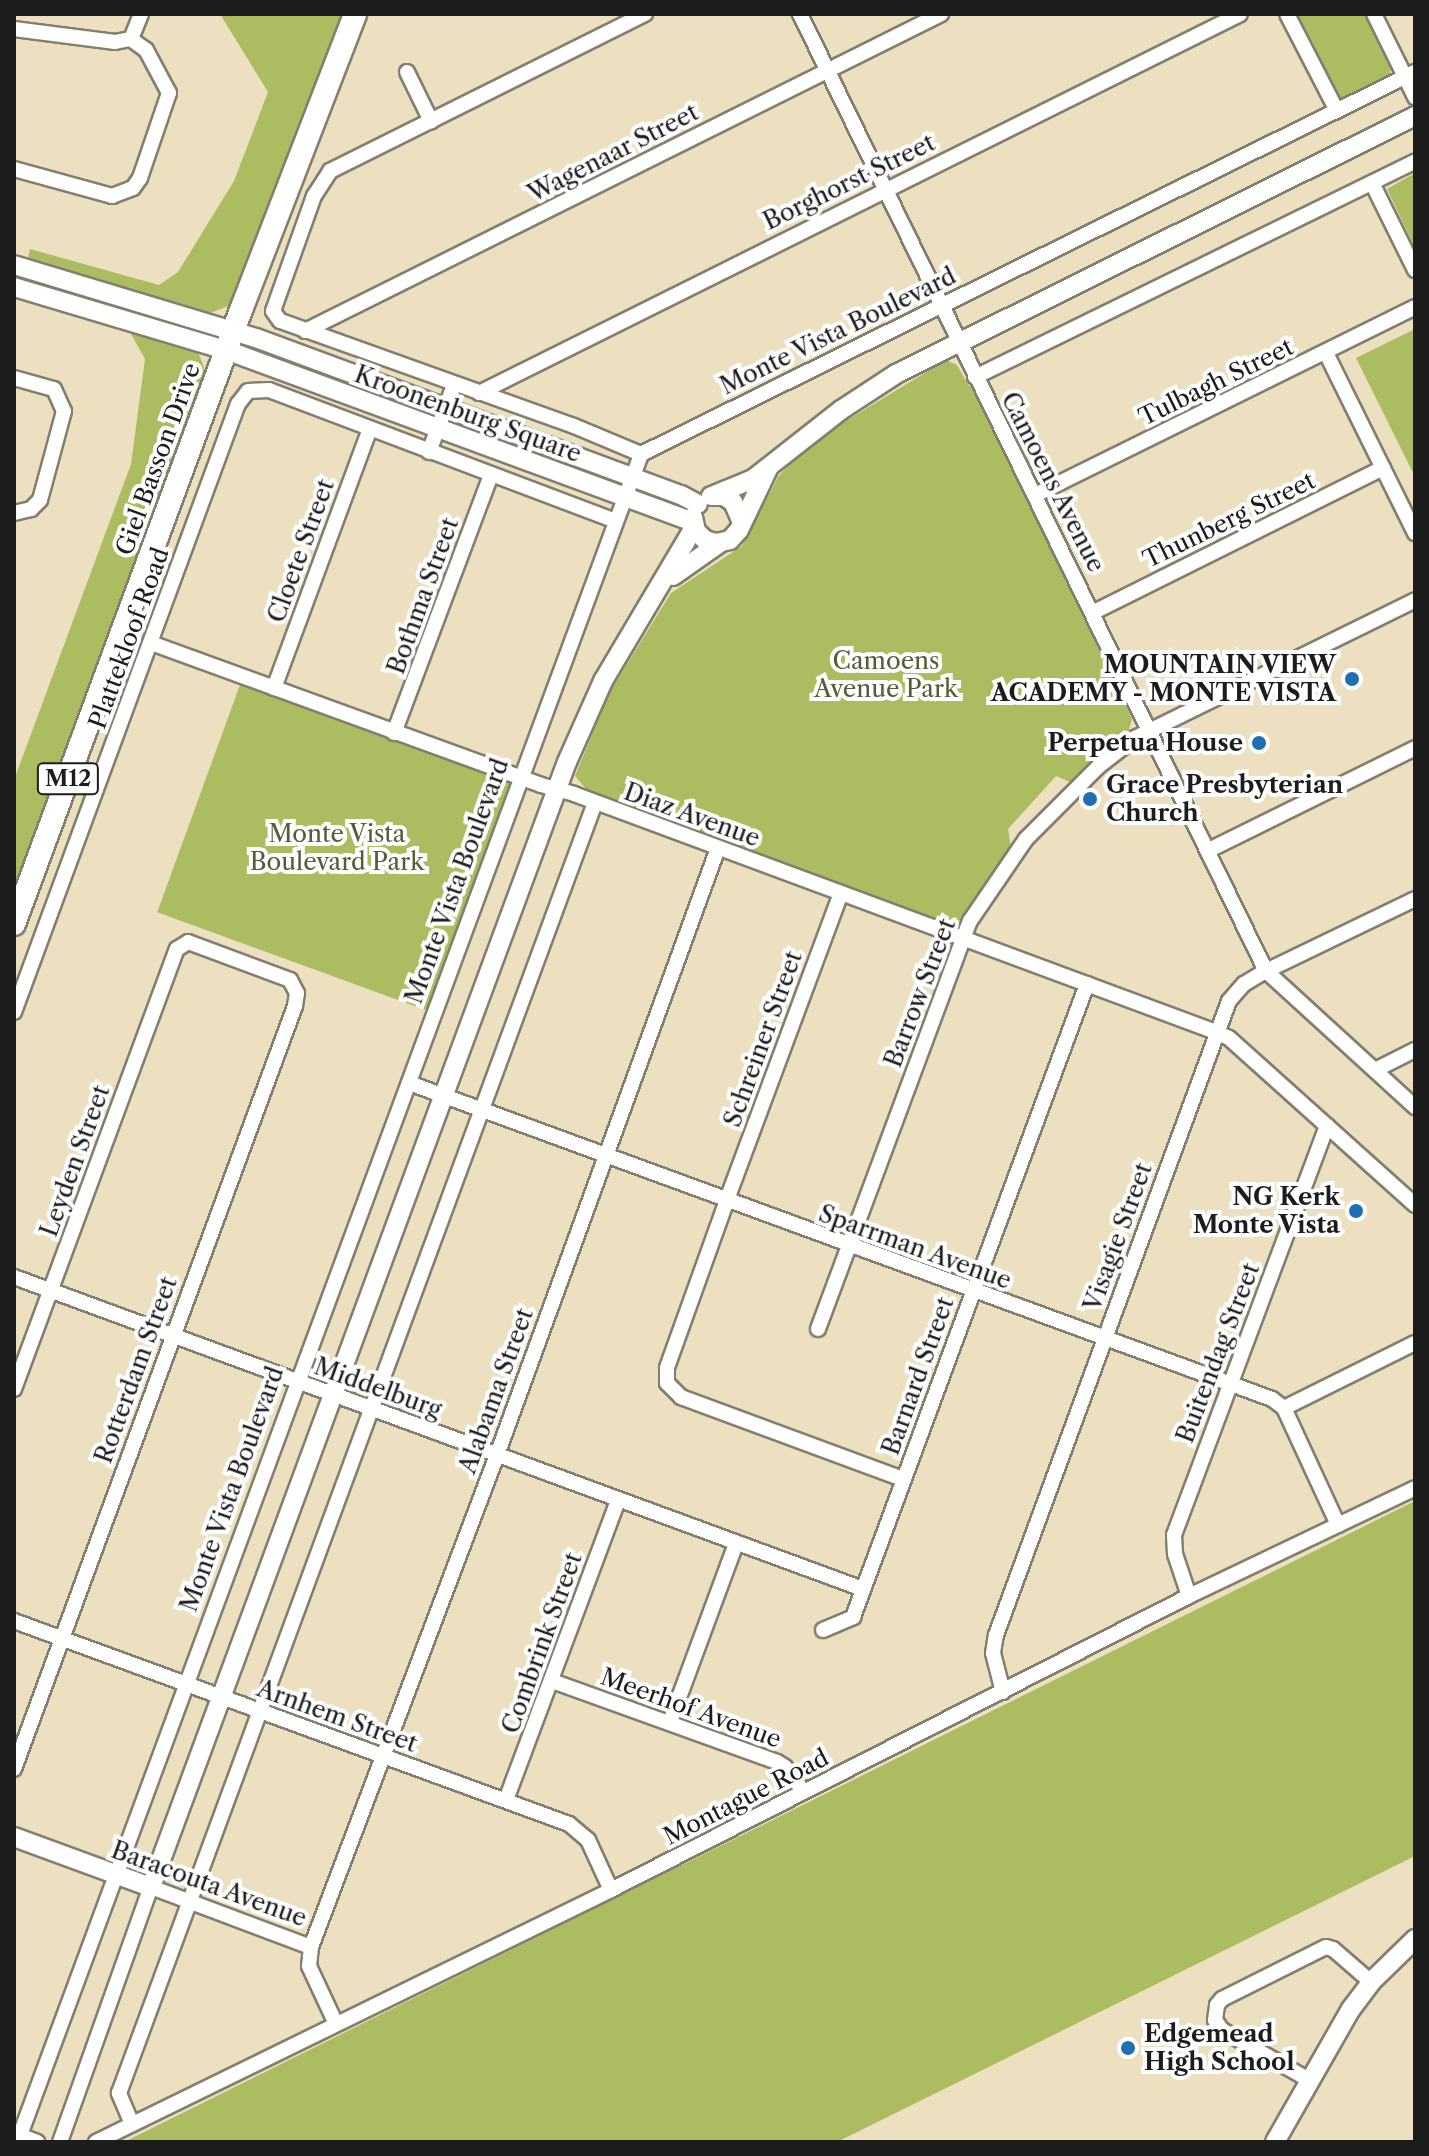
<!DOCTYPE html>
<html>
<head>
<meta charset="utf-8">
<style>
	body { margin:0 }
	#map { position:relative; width:1429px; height:2156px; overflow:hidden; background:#ede0c0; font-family:"Libre Caslon Text",serif }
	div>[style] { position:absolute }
	.green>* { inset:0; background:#abbd60; transform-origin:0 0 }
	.roads { filter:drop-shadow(2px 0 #847e6e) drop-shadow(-2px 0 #847e6e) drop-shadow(0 2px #847e6e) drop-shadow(0 -2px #847e6e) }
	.street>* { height:14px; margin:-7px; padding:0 7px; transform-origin:7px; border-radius:7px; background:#fff }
	.secondary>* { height:18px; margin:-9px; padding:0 9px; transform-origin:9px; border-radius:9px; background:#fff }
	.primary>* { height:22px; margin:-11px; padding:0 11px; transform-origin:11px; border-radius:11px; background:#fff }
	.dots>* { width:22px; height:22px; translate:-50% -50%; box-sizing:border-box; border:4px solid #fff; border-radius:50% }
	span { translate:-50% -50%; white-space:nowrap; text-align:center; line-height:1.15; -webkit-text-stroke:8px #fff; paint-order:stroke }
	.shield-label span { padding:2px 6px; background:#fff; border:2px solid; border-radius:6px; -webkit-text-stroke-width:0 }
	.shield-label { font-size:22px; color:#1c1c1c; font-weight:700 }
	.street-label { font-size:24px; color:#1c1c1c }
	.park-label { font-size:24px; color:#555c37 }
	.poi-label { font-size:24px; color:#1c1c1c; font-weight:700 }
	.right { translate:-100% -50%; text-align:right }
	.left { translate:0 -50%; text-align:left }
	.frame { position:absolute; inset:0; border:16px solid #1c1c1c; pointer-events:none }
</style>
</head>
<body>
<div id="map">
	<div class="green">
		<i style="clip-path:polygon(220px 14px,344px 14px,233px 304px,208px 314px,27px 262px,30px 249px,159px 285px,178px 272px,234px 181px,268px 92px)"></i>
		<i style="clip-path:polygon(1294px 14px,1365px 14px,1391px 68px,1390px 74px,1345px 99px,1336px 97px)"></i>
		<i style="clip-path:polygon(1415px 173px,1415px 248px,1387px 189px)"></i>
		<i style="clip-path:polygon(133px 326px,197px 349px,206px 373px,14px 900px,14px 780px,131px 464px,145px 359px,131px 334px)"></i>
		<i style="clip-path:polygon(1415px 329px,1415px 477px,1356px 358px)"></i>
		<i style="clip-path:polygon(946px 360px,957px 365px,969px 386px,972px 384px,1132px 719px,1128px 733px,1070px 782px,1056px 776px,1008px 829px,1011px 847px,960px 920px,950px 924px,586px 789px,575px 776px,609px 693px,671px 593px,742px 546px,778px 477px,791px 462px,831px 430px)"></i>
		<i style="left:241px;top:682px;width:287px;height:245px;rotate:20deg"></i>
		<i style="clip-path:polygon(1415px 1501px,1415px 1856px,837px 2142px,124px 2142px)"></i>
	</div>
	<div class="roads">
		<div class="street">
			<i style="left:800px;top:14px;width:1064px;rotate:64.04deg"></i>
			<i style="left:1266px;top:971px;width:202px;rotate:42.4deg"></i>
			<i style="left:1287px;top:14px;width:109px;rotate:62.7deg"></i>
			<i style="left:1374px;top:14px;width:93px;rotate:63.7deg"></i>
			<i style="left:14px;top:29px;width:102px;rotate:7.3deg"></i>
			<i style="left:115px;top:42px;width:16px;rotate:-11deg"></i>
			<i style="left:131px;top:39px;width:27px;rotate:-68deg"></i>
			<i style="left:407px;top:72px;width:55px;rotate:63.9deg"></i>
			<i style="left:14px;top:169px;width:102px;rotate:15.4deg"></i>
			<i style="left:112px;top:196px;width:22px;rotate:-21deg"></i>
			<i style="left:133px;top:188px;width:12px;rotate:-55deg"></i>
			<i style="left:140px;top:178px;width:90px;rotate:-71.2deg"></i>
			<i style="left:169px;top:93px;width:49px;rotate:-118.1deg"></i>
			<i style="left:146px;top:50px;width:19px;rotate:-144deg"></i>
			<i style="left:1372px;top:183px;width:97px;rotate:63.7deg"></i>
			<i style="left:305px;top:331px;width:711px;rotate:-26.49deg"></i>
			<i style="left:1326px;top:353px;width:201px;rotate:63.7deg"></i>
			<i style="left:975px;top:377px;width:490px;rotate:-26.1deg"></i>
			<i style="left:14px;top:378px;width:41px;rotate:15.4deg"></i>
			<i style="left:54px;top:389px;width:24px;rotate:66deg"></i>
			<i style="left:64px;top:411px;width:92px;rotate:105.1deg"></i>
			<i style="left:40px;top:500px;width:13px;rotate:135deg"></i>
			<i style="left:31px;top:509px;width:17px;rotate:167deg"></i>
			<i style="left:479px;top:393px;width:850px;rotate:-26.47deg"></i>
			<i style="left:429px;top:452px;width:72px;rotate:-69.5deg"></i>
			<i style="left:641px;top:454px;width:73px;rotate:-157.3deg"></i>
			<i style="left:574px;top:426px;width:312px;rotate:-160.3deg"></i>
			<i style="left:280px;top:321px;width:12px;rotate:-125deg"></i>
			<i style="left:273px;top:311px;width:122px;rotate:-70.4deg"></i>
			<i style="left:314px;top:196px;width:30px;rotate:-57deg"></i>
			<i style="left:330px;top:171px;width:352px;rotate:-26.5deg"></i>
			<i style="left:1035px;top:495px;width:424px;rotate:-26.3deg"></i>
			<i style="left:1094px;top:612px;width:323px;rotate:-26.5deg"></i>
			<i style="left:151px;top:643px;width:415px;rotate:20deg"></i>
			<i style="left:541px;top:785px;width:34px;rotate:15deg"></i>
			<i style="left:574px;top:794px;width:685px;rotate:20.34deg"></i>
			<i style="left:1216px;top:1032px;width:14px;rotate:25deg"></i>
			<i style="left:1229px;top:1038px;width:250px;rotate:41.9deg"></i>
			<i style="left:274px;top:688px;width:276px;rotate:-69.7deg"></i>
			<i style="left:394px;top:733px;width:276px;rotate:-69.4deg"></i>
			<i style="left:1209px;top:850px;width:230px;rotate:-26.3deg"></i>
			<i style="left:841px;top:893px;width:327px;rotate:110.4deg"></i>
			<i style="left:727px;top:1200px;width:178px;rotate:109.7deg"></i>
			<i style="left:667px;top:1368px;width:15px;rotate:90deg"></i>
			<i style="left:667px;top:1383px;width:20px;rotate:45deg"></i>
			<i style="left:681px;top:1397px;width:237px;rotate:20.3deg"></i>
			<i style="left:14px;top:1012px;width:648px;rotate:-69.78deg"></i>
			<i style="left:238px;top:404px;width:16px;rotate:-52deg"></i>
			<i style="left:248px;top:391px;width:21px;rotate:-3deg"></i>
			<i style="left:269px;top:390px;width:370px;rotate:20.7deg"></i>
			<i style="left:1375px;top:1070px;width:45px;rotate:-26.6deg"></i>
			<i style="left:409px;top:1083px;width:919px;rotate:20.11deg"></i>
			<i style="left:1272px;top:1399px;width:15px;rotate:37deg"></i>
			<i style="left:1284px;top:1408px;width:129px;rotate:65.2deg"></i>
			<i style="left:14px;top:1277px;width:905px;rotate:20.18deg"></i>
			<i style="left:818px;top:1329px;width:435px;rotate:-69.6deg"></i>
			<i style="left:970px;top:921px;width:99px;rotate:-55.7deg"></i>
			<i style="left:1026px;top:839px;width:103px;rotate:-45deg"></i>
			<i style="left:1099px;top:766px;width:46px;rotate:-37.9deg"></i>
			<i style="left:1135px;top:738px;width:312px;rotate:-26.2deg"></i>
			<i style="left:14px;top:1389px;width:469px;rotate:-69.7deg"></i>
			<i style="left:177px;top:949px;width:13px;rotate:-32deg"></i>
			<i style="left:188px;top:942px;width:109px;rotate:20.4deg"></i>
			<i style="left:290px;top:980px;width:15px;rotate:62deg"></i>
			<i style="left:297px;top:993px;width:13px;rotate:99deg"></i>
			<i style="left:295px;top:1006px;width:813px;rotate:110.22deg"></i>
			<i style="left:1284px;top:1408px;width:146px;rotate:-26.4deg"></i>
			<i style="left:1189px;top:1596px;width:44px;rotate:-108.4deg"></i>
			<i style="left:1175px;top:1554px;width:19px;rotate:-93deg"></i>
			<i style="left:1174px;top:1535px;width:437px;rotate:-69.5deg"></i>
			<i style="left:14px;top:1621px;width:591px;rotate:20.09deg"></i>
			<i style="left:569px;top:1824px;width:25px;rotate:40deg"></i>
			<i style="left:588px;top:1840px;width:55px;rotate:65.3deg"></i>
			<i style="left:823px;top:1630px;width:33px;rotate:-23deg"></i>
			<i style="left:853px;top:1617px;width:675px;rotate:-69.71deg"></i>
			<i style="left:552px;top:1681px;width:239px;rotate:19.8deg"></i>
			<i style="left:777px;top:1762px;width:9px;rotate:32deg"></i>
			<i style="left:785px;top:1767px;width:30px;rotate:53deg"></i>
			<i style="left:1003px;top:1692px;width:40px;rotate:-104.4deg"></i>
			<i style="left:993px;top:1653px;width:18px;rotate:-81deg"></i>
			<i style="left:996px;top:1635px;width:675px;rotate:-69.82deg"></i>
			<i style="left:1229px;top:1001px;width:23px;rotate:-49deg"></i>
			<i style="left:1244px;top:984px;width:26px;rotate:-31deg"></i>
			<i style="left:1266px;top:971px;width:165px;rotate:-25.8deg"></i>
			<i style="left:670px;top:1722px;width:190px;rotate:-69.7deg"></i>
			<i style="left:506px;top:1800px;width:319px;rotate:-69.5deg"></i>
			<i style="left:311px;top:1947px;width:526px;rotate:-69.29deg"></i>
			<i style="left:497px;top:1455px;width:646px;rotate:-69.99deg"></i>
			<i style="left:1309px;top:2080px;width:100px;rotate:-150.1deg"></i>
			<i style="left:1222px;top:2030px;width:12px;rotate:-125deg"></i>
			<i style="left:1215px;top:2020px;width:15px;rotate:-82deg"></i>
			<i style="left:1217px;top:2005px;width:8px;rotate:-50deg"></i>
			<i style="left:1222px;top:1999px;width:116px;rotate:-26.6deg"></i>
			<i style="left:1326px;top:1947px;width:7px;rotate:16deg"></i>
			<i style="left:1333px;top:1949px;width:50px;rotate:41deg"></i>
			<i style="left:132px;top:2124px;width:34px;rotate:-113deg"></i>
			<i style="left:119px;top:2093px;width:1375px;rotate:-69.75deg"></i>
			<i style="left:14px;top:2133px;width:25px;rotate:21deg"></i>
			<i style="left:20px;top:2135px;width:1792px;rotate:-69.72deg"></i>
			<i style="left:641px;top:454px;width:863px;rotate:-26.27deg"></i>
			<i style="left:60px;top:2142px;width:271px;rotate:-70.4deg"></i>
			<i style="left:151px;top:1887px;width:171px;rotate:20.6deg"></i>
			<i style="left:311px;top:1947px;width:19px;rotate:96deg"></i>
			<i style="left:309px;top:1966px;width:64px;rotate:65deg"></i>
			<i style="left:96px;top:2142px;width:573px;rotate:-26.07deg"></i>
			<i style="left:611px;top:1890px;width:648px;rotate:-26.96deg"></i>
			<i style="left:1189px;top:1596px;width:250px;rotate:-25.5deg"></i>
		</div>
		<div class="secondary">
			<i style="left:14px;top:265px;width:253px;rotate:16.8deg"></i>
			<i style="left:256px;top:338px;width:453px;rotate:20.3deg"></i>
			<i style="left:681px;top:495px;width:19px;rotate:28deg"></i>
			<i style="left:14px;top:287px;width:221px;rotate:16.6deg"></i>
			<i style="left:226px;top:350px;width:498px;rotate:20.2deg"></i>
			<i style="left:714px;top:495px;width:42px;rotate:-22.3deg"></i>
			<i style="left:753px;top:479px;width:112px;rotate:-38.1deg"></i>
			<i style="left:841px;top:410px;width:66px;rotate:-33.2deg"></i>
			<i style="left:896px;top:374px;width:580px;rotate:-26.43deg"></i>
			<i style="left:711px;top:496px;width:13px"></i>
			<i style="left:724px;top:496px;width:11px;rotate:34deg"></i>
			<i style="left:733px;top:502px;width:20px;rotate:66deg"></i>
			<i style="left:693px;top:517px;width:14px;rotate:78deg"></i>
			<i style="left:696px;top:531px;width:13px;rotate:45deg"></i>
			<i style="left:705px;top:540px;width:11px;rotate:15deg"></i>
			<i style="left:716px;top:543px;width:14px;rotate:-12deg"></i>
			<i style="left:730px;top:540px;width:13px;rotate:-48deg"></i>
			<i style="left:739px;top:530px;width:68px;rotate:-64.6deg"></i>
			<i style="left:673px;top:576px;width:57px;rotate:-35.1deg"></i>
			<i style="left:14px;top:1837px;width:146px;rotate:20.1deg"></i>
			<i style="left:151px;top:1887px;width:1199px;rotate:-69.71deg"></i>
			<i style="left:567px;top:762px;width:89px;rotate:-66deg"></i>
			<i style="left:603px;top:681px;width:178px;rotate:-59.3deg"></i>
			<i style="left:1275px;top:2142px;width:153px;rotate:-60.3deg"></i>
			<i style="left:1351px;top:2009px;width:34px;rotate:-53deg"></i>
			<i style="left:1371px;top:1982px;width:62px;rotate:-44.3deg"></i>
		</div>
		<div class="primary">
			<i style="left:14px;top:924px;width:655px;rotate:-69.71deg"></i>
			<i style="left:241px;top:310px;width:317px;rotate:-68.9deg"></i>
		</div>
	</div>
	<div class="dots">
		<i style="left:1352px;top:679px;background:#1f6fb2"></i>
		<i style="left:1259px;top:743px;background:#1f6fb2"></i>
		<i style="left:1090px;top:799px;background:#1f6fb2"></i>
		<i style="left:1356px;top:1211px;background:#1f6fb2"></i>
		<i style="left:1128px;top:2048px;background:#1f6fb2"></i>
	</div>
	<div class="shield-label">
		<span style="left:68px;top:779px">M12</span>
	</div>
	<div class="street-label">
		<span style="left:613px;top:153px;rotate:-27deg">Wagenaar Street</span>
		<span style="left:849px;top:182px;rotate:-26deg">Borghorst Street</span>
		<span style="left:838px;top:331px;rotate:-26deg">Monte Vista Boulevard</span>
		<span style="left:1216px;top:382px;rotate:-26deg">Tulbagh Street</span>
		<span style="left:468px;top:414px;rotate:20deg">Kroonenburg Square</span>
		<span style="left:158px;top:459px;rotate:-70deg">Giel Basson Drive</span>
		<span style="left:1053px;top:482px;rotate:63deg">Camoens Avenue</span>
		<span style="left:1229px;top:520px;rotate:-26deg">Thunberg Street</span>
		<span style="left:301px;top:551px;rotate:-70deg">Cloete Street</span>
		<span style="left:423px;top:596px;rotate:-70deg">Bothma Street</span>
		<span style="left:129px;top:638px;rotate:-70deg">Plattekloof Road</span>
		<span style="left:692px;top:815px;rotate:20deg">Diaz Avenue</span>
		<span style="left:457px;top:881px;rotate:-70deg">Monte Vista Boulevard</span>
		<span style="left:920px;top:993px;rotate:-69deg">Barrow Street</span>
		<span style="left:763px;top:1039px;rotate:-70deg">Schreiner Street</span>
		<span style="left:75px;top:1161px;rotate:-70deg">Leyden Street</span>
		<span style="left:1118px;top:1237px;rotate:-70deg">Visagie Street</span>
		<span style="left:915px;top:1247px;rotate:20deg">Sparrman Avenue</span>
		<span style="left:1218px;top:1353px;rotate:-69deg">Buitendag Street</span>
		<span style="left:136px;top:1370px;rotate:-70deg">Rotterdam Street</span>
		<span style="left:918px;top:1376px;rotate:-70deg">Barnard Street</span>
		<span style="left:378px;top:1388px;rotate:20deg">Middelburg</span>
		<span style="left:496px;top:1391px;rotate:-70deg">Alabama Street</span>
		<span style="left:232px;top:1489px;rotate:-70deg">Monte Vista Boulevard</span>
		<span style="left:542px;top:1643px;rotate:-70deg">Combrink Street</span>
		<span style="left:691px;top:1708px;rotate:20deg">Meerhof Avenue</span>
		<span style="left:337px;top:1716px;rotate:20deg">Arnhem Street</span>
		<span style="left:746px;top:1797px;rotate:-27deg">Montague Road</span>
		<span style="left:209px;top:1884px;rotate:20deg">Baracouta Avenue</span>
	</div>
	<div class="park-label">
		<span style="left:886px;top:675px">Camoens<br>Avenue Park</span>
		<span style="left:337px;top:848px">Monte Vista<br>Boulevard Park</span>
	</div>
	<div class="poi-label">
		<span class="right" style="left:1336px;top:679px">MOUNTAIN VIEW<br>ACADEMY - MONTE VISTA</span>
		<span class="right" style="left:1243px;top:743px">Perpetua House</span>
		<span class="left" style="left:1106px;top:799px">Grace Presbyterian<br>Church</span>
		<span class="right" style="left:1340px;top:1211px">NG Kerk<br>Monte Vista</span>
		<span class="left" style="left:1144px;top:2048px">Edgemead<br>High School</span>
	</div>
	<div class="frame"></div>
</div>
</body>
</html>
